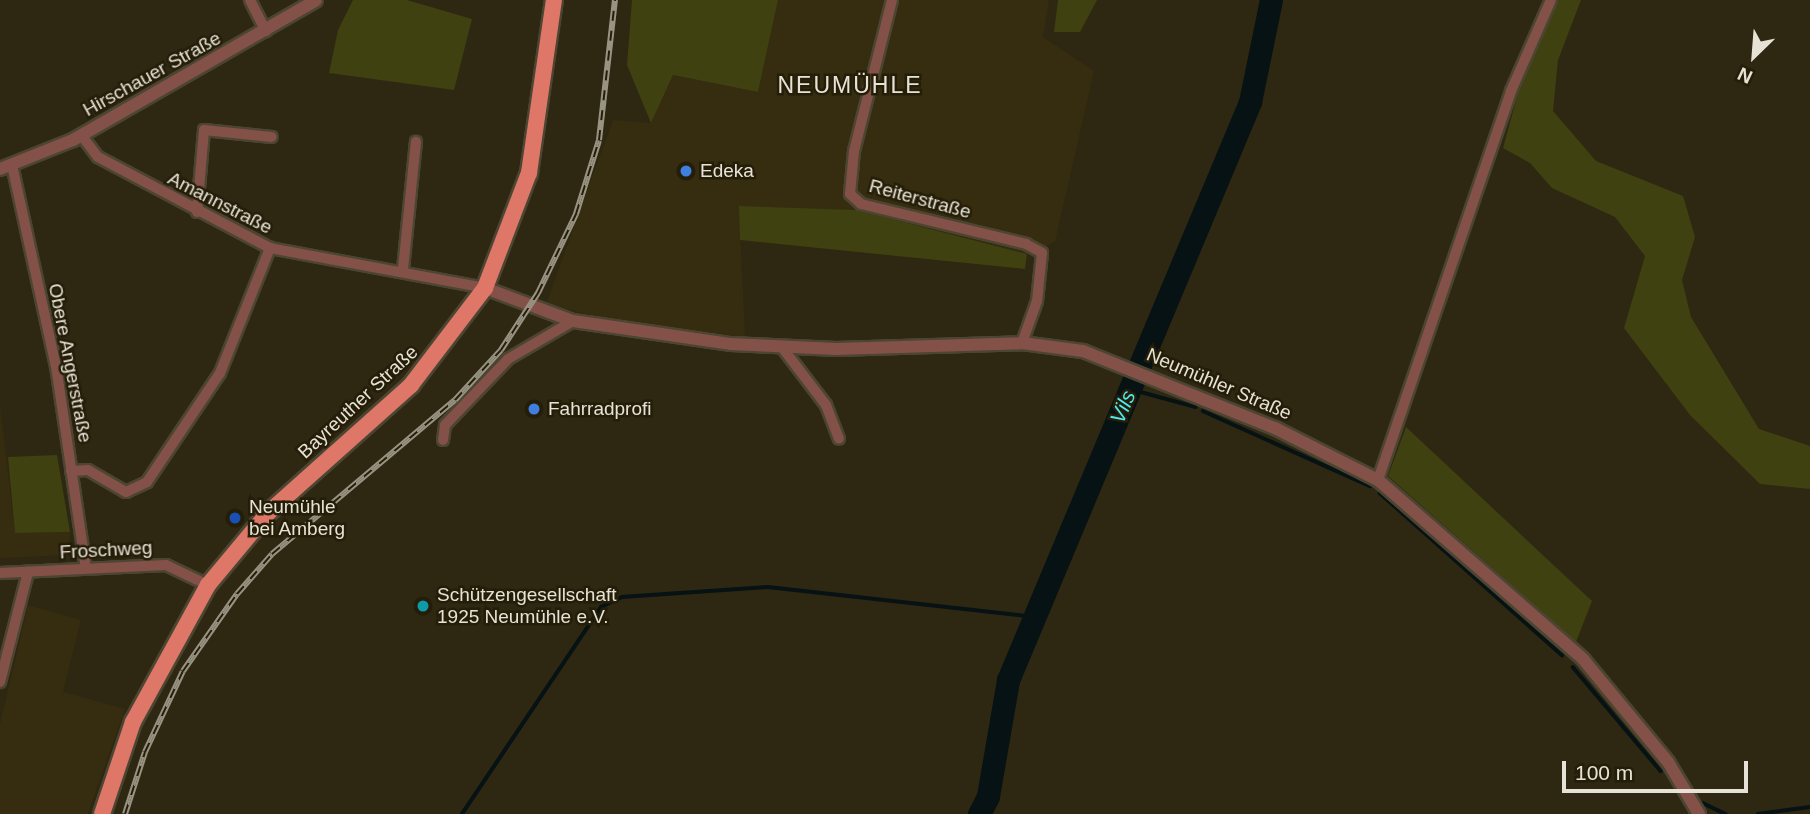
<!DOCTYPE html>
<html>
<head>
<meta charset="utf-8">
<style>
	body { margin:0 }
	#map { position:relative; width:1810px; height:814px; overflow:hidden; background:#2e2712; font-family:Arial,sans-serif }
	div>[style] { position:absolute }
	.built>* { inset:0; background:#362c10 }
	.green>* { inset:0; background:#3f4111 }
	.stream>* { height:3.5px; margin:-1.75px; padding:0 1.75px; transform-origin:1.75px; border-radius:1.75px; background:#061213 }
	.river>* { height:23px; margin:-11.5px; padding:0 11.5px; transform-origin:11.5px; border-radius:11.5px; background:#061213 }
	.roads { filter:drop-shadow(2px 0 #4c4531) drop-shadow(-2px 0 #4c4531) drop-shadow(0 2px #4c4531) drop-shadow(0 -2px #4c4531) }
	.minor>* { height:10px; margin:-5px; padding:0 5px; transform-origin:5px; border-radius:5px; background:#845149 }
	.tertiary>* { height:12px; margin:-6px; padding:0 6px; transform-origin:6px; border-radius:6px; background:#845149 }
	.primary>* { height:16px; margin:-8px; padding:0 8px; transform-origin:8px; border-radius:8px; background:#df7769 }
	.rail>* { height:6px; margin-top:-3px; transform-origin:0; background:repeating-linear-gradient(90deg,#241d08 0 10px,#999383 0 20px); box-sizing:border-box; border-block:2px solid #999383 }
	.dots>* { width:19px; height:19px; translate:-50% -50%; box-sizing:border-box; border:4px solid #241d08; border-radius:50% }
	span { translate:-50% -50%; white-space:nowrap; text-align:center; line-height:1.15; -webkit-text-stroke:5px #241d08; paint-order:stroke }
	.street-label { font-size:19px; color:#e7e2d6 }
	.poi-label { font-size:19px; color:#e7e2d6 }
	.left { translate:0 -50%; text-align:left }
	.water-label { font-size:21px; color:#50e8f1; font-style:italic }
	.quarter-label { font-size:23px; color:#e7e2d6; letter-spacing:2px }
	.north { position:absolute; left:1719px; top:21px; width:70px; height:70px; -webkit-text-stroke:5px #241d08; paint-order:stroke; rotate:205deg; font-size:19px; font-weight:700; line-height:28px; text-align:center; color:#e7e2d6 }
	.north::after { content:''; display:block; margin:auto; width:24px; height:32px; background:#e7e2d6; clip-path:polygon(50% 0,100% 100%,50% 72%,0 100%) }
	.scale { position:absolute; left:1562px; top:761px; width:186px; height:32px; box-sizing:border-box; border:4px solid #e7e2d6; border-top:0; padding-left:9px; font-size:21px; line-height:24px; white-space:nowrap; color:#e7e2d6; -webkit-text-stroke:5px #241d08; paint-order:stroke }
</style>
</head>
<body>
<div id="map">
	<div class="built">
		<i style="clip-path:polygon(778px 0,1049px 0,1043px 37px,1094px 71px,1055px 242px,1027px 254px,857px 210px,739px 206px,745px 337px,616px 321px,546px 304px,613px 120px,651px 123px,673px 75px,758px 92px)"></i>
		<i style="clip-path:polygon(0 406px,15px 533px,70px 532px,69px 555px,0 558px)"></i>
		<i style="clip-path:polygon(28px 605px,81px 620px,63px 692px,125px 709px,88px 814px,0 814px,0 724px)"></i>
	</div>
	<div class="green">
		<i style="clip-path:polygon(353px 0,407px 0,472px 19px,454px 90px,329px 73px,338px 30px)"></i>
		<i style="clip-path:polygon(632px 0,778px 0,758px 92px,673px 75px,651px 123px,627px 65px)"></i>
		<i style="clip-path:polygon(1058px 0,1097px 0,1080px 32px,1054px 32px)"></i>
		<i style="clip-path:polygon(1553px 0,1581px 0,1558px 60px,1553px 111px,1596px 161px,1683px 196px,1695px 237px,1682px 280px,1691px 317px,1759px 429px,1810px 446px,1810px 489px,1760px 484px,1690px 415px,1624px 328px,1645px 256px,1615px 217px,1552px 188px,1530px 163px,1503px 148px,1530px 49px)"></i>
		<i style="clip-path:polygon(739px 206px,857px 210px,1027px 254px,1025px 269px,740px 240px)"></i>
		<i style="clip-path:polygon(1406px 427px,1592px 601px,1576px 642px,1388px 476px)"></i>
		<i style="clip-path:polygon(57px 455px,70px 532px,15px 533px,8px 457px)"></i>
	</div>
	<div class="stream">
		<i style="left:1130px;top:389px;width:68px;rotate:15.3deg"></i>
		<i style="left:1203px;top:411px;width:183px;rotate:24.2deg"></i>
		<i style="left:1380px;top:493px;width:244px;rotate:41.7deg"></i>
		<i style="left:1573px;top:667px;width:136px;rotate:49.8deg"></i>
		<i style="left:1703px;top:803px;width:25px;rotate:26deg"></i>
		<i style="left:462px;top:814px;width:249px;rotate:-56.1deg"></i>
		<i style="left:601px;top:607px;width:23px;rotate:-25deg"></i>
		<i style="left:622px;top:597px;width:146px;rotate:-3.9deg"></i>
		<i style="left:768px;top:587px;width:268px;rotate:6.4deg"></i>
		<i style="left:1758px;top:814px;width:52px;rotate:-7.7deg"></i>
	</div>
	<div class="river">
		<i style="left:979px;top:814px;width:20px;rotate:-63deg"></i>
		<i style="left:988px;top:796px;width:118px;rotate:-80.2deg"></i>
		<i style="left:1008px;top:680px;width:627px;rotate:-67.28deg"></i>
		<i style="left:1250px;top:102px;width:104px;rotate:-78.4deg"></i>
	</div>
	<div class="roads">
		<div class="minor">
			<i style="left:250px;top:0;width:35px;rotate:63deg"></i>
			<i style="left:892px;top:0;width:156px;rotate:104.1deg"></i>
			<i style="left:854px;top:151px;width:43px;rotate:95.3deg"></i>
			<i style="left:850px;top:194px;width:15px;rotate:42deg"></i>
			<i style="left:861px;top:204px;width:170px;rotate:13.6deg"></i>
			<i style="left:1026px;top:244px;width:18px;rotate:29deg"></i>
			<i style="left:1042px;top:253px;width:48px;rotate:95.9deg"></i>
			<i style="left:1037px;top:301px;width:45px;rotate:109.7deg"></i>
			<i style="left:82px;top:136px;width:26px;rotate:53deg"></i>
			<i style="left:98px;top:157px;width:195px;rotate:27.9deg"></i>
			<i style="left:270px;top:248px;width:219px;rotate:10.5deg"></i>
			<i style="left:12px;top:165px;width:206px;rotate:77.7deg"></i>
			<i style="left:56px;top:366px;width:204px;rotate:81.6deg"></i>
			<i style="left:197px;top:212px;width:82px;rotate:-85.1deg"></i>
			<i style="left:204px;top:130px;width:68px;rotate:5.9deg"></i>
			<i style="left:403px;top:269px;width:128px;rotate:-84.2deg"></i>
			<i style="left:781px;top:346px;width:74px;rotate:52.7deg"></i>
			<i style="left:826px;top:405px;width:36px;rotate:69deg"></i>
			<i style="left:443px;top:440px;width:15px;rotate:-82deg"></i>
			<i style="left:445px;top:425px;width:91px;rotate:-46.3deg"></i>
			<i style="left:508px;top:359px;width:75px;rotate:-30.3deg"></i>
			<i style="left:71px;top:471px;width:17px;rotate:-3deg"></i>
			<i style="left:88px;top:470px;width:44px;rotate:30.1deg"></i>
			<i style="left:126px;top:492px;width:23px;rotate:-25deg"></i>
			<i style="left:147px;top:482px;width:131px;rotate:-56.2deg"></i>
			<i style="left:220px;top:373px;width:135px;rotate:-68.2deg"></i>
			<i style="left:1378px;top:480px;width:411px;rotate:-71.1deg"></i>
			<i style="left:1511px;top:91px;width:99px;rotate:-66.3deg"></i>
			<i style="left:0;top:573px;width:166px;rotate:-2.8deg"></i>
			<i style="left:166px;top:565px;width:47px;rotate:25.5deg"></i>
			<i style="left:0;top:682px;width:114px;rotate:-75.7deg"></i>
		</div>
		<div class="tertiary">
			<i style="left:0;top:169px;width:79px;rotate:-21.7deg"></i>
			<i style="left:73px;top:140px;width:280px;rotate:-29.9deg"></i>
			<i style="left:485px;top:288px;width:94px;rotate:20.6deg"></i>
			<i style="left:573px;top:321px;width:160px;rotate:8.3deg"></i>
			<i style="left:731px;top:344px;width:105px;rotate:2.7deg"></i>
			<i style="left:836px;top:349px;width:186px;rotate:-1.8deg"></i>
			<i style="left:1022px;top:343px;width:62px;rotate:7.5deg"></i>
			<i style="left:1083px;top:351px;width:207px;rotate:21.9deg"></i>
			<i style="left:1275px;top:428px;width:115px;rotate:26.8deg"></i>
			<i style="left:1378px;top:480px;width:272px;rotate:41.1deg"></i>
			<i style="left:1583px;top:659px;width:134px;rotate:50.5deg"></i>
			<i style="left:1668px;top:762px;width:61px;rotate:59.2deg"></i>
		</div>
		<div class="primary">
			<i style="left:102px;top:814px;width:97px;rotate:-71.4deg"></i>
			<i style="left:133px;top:722px;width:156px;rotate:-61.3deg"></i>
			<i style="left:208px;top:585px;width:94px;rotate:-50.2deg"></i>
			<i style="left:268px;top:513px;width:192px;rotate:-41.8deg"></i>
			<i style="left:411px;top:385px;width:122px;rotate:-52.7deg"></i>
			<i style="left:485px;top:288px;width:123px;rotate:-69.1deg"></i>
			<i style="left:529px;top:173px;width:175px;rotate:-81.8deg"></i>
		</div>
	</div>
	<div class="rail">
		<i style="left:125px;top:814px;width:65px;rotate:-72.1deg"></i>
		<i style="left:145px;top:752px;width:89px;rotate:-64.9deg"></i>
		<i style="left:183px;top:671px;width:94px;rotate:-55deg"></i>
		<i style="left:237px;top:594px;width:53px;rotate:-48.8deg"></i>
		<i style="left:272px;top:554px;width:239px;rotate:-40.1deg"></i>
		<i style="left:455px;top:400px;width:68px;rotate:-47.4deg"></i>
		<i style="left:501px;top:350px;width:68px;rotate:-57deg"></i>
		<i style="left:538px;top:293px;width:88px;rotate:-64.3deg"></i>
		<i style="left:576px;top:214px;width:77px;rotate:-72.7deg"></i>
		<i style="left:599px;top:140px;width:141px;rotate:-83.5deg"></i>
	</div>
	<div class="dots">
		<i style="left:686px;top:171px;background:#3f7fe0"></i>
		<i style="left:534px;top:409px;background:#3f7fe0"></i>
		<i style="left:235px;top:518px;background:#1a4fb4"></i>
		<i style="left:423px;top:606px;background:#0f9aa8"></i>
	</div>
	<div class="street-label">
		<span style="left:152px;top:74px;rotate:-29deg">Hirschauer Straße</span>
		<span style="left:920px;top:199px;rotate:15deg">Reiterstraße</span>
		<span style="left:220px;top:203px;rotate:27deg">Amannstraße</span>
		<span style="left:70px;top:363px;rotate:79deg">Obere Angerstraße</span>
		<span style="left:1219px;top:384px;rotate:23deg">Neumühler Straße</span>
		<span style="left:358px;top:402px;rotate:-43deg">Bayreuther Straße</span>
		<span style="left:106px;top:550px;rotate:-3deg">Froschweg</span>
	</div>
	<div class="poi-label">
		<span class="left" style="left:700px;top:171px">Edeka</span>
		<span class="left" style="left:548px;top:409px">Fahrradprofi</span>
		<span class="left" style="left:249px;top:518px">Neumühle<br>bei Amberg</span>
		<span class="left" style="left:437px;top:606px">Schützengesellschaft<br>1925 Neumühle e.V.</span>
	</div>
	<div class="water-label">
		<span style="left:1123px;top:407px;rotate:-67deg">Vils</span>
	</div>
	<div class="quarter-label">
		<span style="left:850px;top:85px">NEUMÜHLE</span>
	</div>
	<div class="north">N</div>
	<div class="scale">100 m</div>
</div>
</body>
</html>
